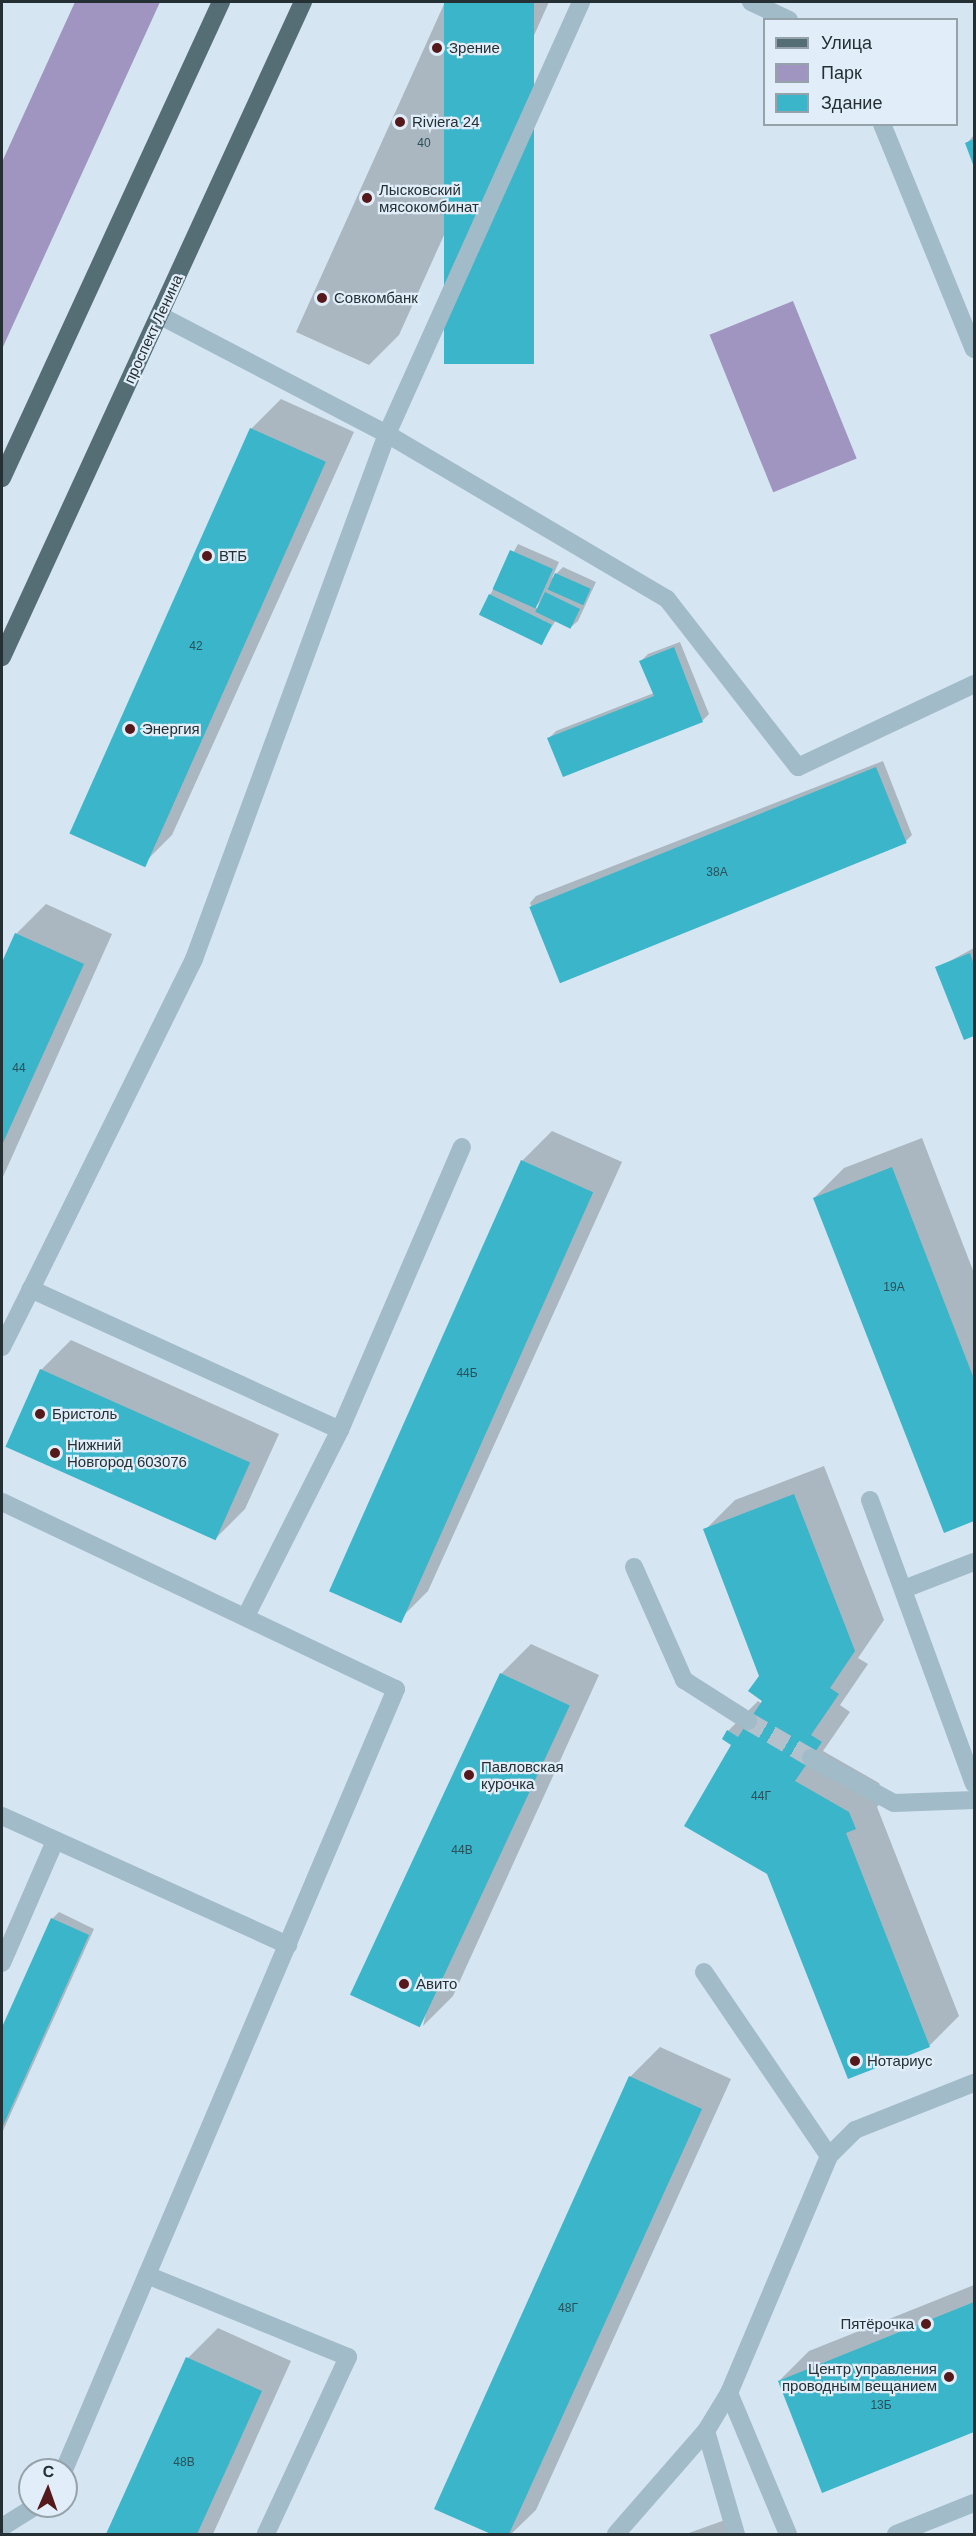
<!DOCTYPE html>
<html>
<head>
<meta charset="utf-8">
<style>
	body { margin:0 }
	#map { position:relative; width:976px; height:2536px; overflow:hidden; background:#d5e5f1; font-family:Helvetica,sans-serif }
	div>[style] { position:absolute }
	.green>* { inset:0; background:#a095c0; transform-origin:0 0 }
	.shadow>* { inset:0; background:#0003 }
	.building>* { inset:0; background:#3ab5ca; transform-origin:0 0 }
	.minor-tunnel>* { height:18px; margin-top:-9px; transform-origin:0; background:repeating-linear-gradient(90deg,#b2c1cb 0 18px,transparent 0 27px) }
	.minor>* { height:18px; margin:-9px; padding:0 9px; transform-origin:9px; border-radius:9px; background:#a1bbc9 }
	.major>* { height:18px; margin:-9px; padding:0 9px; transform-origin:9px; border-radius:9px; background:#556e76 }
	.dots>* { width:16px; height:16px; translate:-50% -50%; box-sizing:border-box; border:3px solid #e1eef9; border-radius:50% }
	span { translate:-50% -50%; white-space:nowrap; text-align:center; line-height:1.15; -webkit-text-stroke:4.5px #e1eef9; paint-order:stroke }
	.number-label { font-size:12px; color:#2a5159 }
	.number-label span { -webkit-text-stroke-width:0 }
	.poi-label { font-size:15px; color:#243033 }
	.left { translate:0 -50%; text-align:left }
	.right { translate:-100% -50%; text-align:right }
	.street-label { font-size:15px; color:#243033 }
	.frame { position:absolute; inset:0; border:3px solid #243033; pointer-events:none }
	.legend { position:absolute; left:763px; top:18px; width:195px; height:108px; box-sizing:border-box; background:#e1eef9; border:2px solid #95a2aa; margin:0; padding:8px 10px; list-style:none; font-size:18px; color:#243033 }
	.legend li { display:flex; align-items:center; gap:12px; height:30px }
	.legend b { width:30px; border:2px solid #95a2aa }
	.north { position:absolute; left:18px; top:2458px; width:60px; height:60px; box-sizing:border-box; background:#e1eef9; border:2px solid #95a2aa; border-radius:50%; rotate:2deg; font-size:16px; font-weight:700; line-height:24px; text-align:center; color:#243033 }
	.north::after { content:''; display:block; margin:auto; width:21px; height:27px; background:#56191b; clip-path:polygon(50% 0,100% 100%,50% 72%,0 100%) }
</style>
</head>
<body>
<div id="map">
	<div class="green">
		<i style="clip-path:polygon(75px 2px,160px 2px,2px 349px,2px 162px)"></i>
		<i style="left:793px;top:301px;width:170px;height:90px;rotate:68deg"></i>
	</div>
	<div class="shadow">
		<i style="clip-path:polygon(445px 2px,549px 2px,399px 335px,369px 365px,296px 332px)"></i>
		<i style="clip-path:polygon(974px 135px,974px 163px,967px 143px)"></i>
		<i style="clip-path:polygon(281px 399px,354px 432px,172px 835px,142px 865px,251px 429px)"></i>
		<i style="clip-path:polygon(evenodd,518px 544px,559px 562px,552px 578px,563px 567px,596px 582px,578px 621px,571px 627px,556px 620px,541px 644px,490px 595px,518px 544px,543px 599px,539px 609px,535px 607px,543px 599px)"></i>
		<i style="clip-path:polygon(680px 642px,709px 714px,702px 721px,549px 738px,556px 731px,654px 693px,641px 661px,648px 654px)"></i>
		<i style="clip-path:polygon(883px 761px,912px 835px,905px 842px,559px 977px,530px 903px,536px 896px)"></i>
		<i style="clip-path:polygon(46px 904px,112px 934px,2px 1179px,2px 966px,16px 934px)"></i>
		<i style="clip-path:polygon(974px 948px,974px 1035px,964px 1039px,937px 968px)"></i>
		<i style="clip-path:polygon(552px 1131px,622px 1162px,428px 1591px,398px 1621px,522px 1161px)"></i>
		<i style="clip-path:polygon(922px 1138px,974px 1273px,974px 1520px,945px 1531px,814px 1198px,844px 1168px)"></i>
		<i style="clip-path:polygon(71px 1340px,279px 1434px,245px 1509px,215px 1539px,41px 1370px)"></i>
		<i style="clip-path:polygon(824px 1466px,884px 1620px,858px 1658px,868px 1664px,840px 1705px,850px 1712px,823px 1751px,879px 1783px,885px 1798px,877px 1807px,959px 2016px,929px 2046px,733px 1744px,728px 1731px,758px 1701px,762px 1704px,764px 1700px,761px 1676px,705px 1530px,735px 1500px)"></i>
		<i style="clip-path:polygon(531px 1644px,599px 1675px,453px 1996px,423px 2026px,501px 1674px)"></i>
		<i style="clip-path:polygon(59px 1912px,94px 1929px,2px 2133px,2px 2030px,52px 1919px)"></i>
		<i style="clip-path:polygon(660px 2047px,731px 2079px,536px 2510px,511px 2534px,495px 2534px,436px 2508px,630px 2077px)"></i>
		<i style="clip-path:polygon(974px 2285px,974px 2431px,823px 2491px,779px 2381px,809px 2351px)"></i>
		<i style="clip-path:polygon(218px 2328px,291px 2361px,213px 2534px,108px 2534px,188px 2358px)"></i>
		<i style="clip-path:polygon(725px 2520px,730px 2534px,686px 2534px)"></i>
	</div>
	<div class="building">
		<i style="left:444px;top:2px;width:90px;height:362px"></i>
		<i style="clip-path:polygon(974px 139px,974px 167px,965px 143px)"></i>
		<i style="left:250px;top:428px;width:83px;height:444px;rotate:24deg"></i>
		<i style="left:510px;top:550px;width:47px;height:43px;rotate:24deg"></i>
		<i style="left:555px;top:573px;width:39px;height:18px;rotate:24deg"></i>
		<i style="left:545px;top:592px;width:39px;height:22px;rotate:26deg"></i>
		<i style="left:489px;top:594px;width:70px;height:23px;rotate:26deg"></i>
		<i style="clip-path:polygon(674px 647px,703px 722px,563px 777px,547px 738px,654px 696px,639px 661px)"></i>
		<i style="left:876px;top:767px;width:82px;height:374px;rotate:68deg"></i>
		<i style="clip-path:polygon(15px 933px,84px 964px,2px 1145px,2px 962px)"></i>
		<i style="clip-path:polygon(970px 953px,974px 965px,974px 1036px,964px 1040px,935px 967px)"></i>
		<i style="left:521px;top:1160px;width:79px;height:472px;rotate:24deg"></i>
		<i style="clip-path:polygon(892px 1167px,974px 1379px,974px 1521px,944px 1533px,813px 1198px)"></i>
		<i style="left:40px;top:1369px;width:230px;height:85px;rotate:24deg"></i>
		<i style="clip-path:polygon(794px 1494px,855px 1651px,830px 1688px,839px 1694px,811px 1735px,822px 1742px,795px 1781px,849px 1812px,856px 1829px,846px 1833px,930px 2047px,848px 2079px,767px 1874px,684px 1826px,731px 1745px,722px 1739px,727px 1730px,738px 1737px,762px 1701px,748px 1691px,759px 1676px,703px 1529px)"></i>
		<i style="left:500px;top:1673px;width:77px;height:355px;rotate:25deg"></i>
		<i style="clip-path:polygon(51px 1918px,89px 1935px,2px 2128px,2px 2027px)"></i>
		<i style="clip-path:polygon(629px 2076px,702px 2109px,509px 2534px,491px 2534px,434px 2509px)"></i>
		<i style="clip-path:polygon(974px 2302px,974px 2432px,822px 2493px,778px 2381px)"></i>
		<i style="clip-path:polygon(186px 2357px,262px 2391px,197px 2534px,106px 2534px)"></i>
	</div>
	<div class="minor-tunnel">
		<i style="left:748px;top:1721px;width:73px;rotate:30.4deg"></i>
	</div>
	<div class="minor">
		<i style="left:751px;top:2px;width:42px;rotate:25.3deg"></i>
		<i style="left:882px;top:124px;width:243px;rotate:67.8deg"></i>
		<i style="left:159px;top:315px;width:257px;rotate:27.6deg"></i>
		<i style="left:387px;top:434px;width:325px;rotate:30.5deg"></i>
		<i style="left:667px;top:599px;width:213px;rotate:52.1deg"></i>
		<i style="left:798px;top:767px;width:195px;rotate:-25.2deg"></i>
		<i style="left:2px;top:1347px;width:65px;rotate:-63.4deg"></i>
		<i style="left:340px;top:1430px;width:308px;rotate:-66.7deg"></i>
		<i style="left:870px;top:1500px;width:302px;rotate:69.9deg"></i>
		<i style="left:2px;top:1502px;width:436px;rotate:25.4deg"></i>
		<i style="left:396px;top:1689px;width:849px;rotate:113.03deg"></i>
		<i style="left:634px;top:1567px;width:124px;rotate:66.1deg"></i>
		<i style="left:684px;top:1680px;width:76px;rotate:32.6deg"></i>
		<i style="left:904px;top:1589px;width:75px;rotate:-21.1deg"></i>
		<i style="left:246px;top:1616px;width:208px;rotate:-63.2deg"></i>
		<i style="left:340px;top:1430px;width:340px;rotate:-155.5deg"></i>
		<i style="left:31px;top:1289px;width:368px;rotate:-63.7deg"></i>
		<i style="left:194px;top:959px;width:559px;rotate:-69.82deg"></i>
		<i style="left:387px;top:434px;width:474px;rotate:-65.8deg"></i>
		<i style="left:811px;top:1758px;width:94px;rotate:28.5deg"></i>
		<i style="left:894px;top:1803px;width:80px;rotate:-2.1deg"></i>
		<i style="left:2px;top:1816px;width:314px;rotate:24.3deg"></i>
		<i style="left:2px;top:1963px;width:133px;rotate:-66.5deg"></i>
		<i style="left:704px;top:1972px;width:222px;rotate:55.8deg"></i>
		<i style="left:147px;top:2275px;width:217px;rotate:22.2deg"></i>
		<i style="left:348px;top:2357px;width:195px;rotate:114.9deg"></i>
		<i style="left:729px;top:2393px;width:153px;rotate:67.3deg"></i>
		<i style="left:706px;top:2431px;width:107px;rotate:73.8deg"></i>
		<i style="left:2px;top:2527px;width:40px;rotate:-32deg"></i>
		<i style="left:616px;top:2534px;width:137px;rotate:-48.9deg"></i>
		<i style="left:706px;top:2431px;width:44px;rotate:-58.8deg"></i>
		<i style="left:729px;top:2393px;width:257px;rotate:-67.1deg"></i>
		<i style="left:829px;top:2156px;width:37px;rotate:-45deg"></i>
		<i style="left:855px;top:2130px;width:128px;rotate:-21.6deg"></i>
		<i style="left:896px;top:2534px;width:84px;rotate:-21.7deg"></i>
	</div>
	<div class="major">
		<i style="left:2px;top:478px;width:524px;rotate:-65.29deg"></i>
		<i style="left:2px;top:657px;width:721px;rotate:-65.32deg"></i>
	</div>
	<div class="dots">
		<i style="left:437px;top:48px;background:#56191b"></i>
		<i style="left:400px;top:122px;background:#56191b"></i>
		<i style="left:367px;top:198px;background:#56191b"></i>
		<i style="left:322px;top:298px;background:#56191b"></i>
		<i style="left:207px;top:556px;background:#56191b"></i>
		<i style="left:130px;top:729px;background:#56191b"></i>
		<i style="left:40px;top:1414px;background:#56191b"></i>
		<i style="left:55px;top:1453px;background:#56191b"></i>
		<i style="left:469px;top:1775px;background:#56191b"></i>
		<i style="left:404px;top:1984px;background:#56191b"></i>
		<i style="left:855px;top:2061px;background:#56191b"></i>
		<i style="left:926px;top:2324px;background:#56191b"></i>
		<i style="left:949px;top:2377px;background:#56191b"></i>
	</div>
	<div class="number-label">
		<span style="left:424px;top:144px">40</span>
		<span style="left:196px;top:647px">42</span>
		<span style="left:717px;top:873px">38А</span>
		<span style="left:19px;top:1069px">44</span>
		<span style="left:894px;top:1288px">19А</span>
		<span style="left:467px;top:1374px">44Б</span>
		<span style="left:761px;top:1797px">44Г</span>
		<span style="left:462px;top:1851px">44В</span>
		<span style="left:568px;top:2309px">48Г</span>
		<span style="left:881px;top:2406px">13Б</span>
		<span style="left:184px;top:2463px">48В</span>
	</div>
	<div class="poi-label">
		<span class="left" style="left:449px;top:48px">Зрение</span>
		<span class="left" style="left:412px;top:122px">Riviera 24</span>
		<span class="left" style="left:379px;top:198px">Лысковский<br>мясокомбинат</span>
		<span class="left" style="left:334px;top:298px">Совкомбанк</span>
		<span class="left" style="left:219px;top:556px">ВТБ</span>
		<span class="left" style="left:142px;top:729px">Энергия</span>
		<span class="left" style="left:52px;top:1414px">Бристоль</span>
		<span class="left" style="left:67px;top:1453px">Нижний<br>Новгород 603076</span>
		<span class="left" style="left:481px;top:1775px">Павловская<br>курочка</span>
		<span class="left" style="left:416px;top:1984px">Авито</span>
		<span class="left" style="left:867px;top:2061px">Нотариус</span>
		<span class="right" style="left:914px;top:2324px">Пятёрочка</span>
		<span class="right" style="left:937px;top:2377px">Центр управления<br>проводным вещанием</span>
	</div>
	<div class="street-label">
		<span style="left:153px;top:329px;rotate:-65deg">проспект Ленина</span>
	</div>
	<div class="frame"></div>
	<ul class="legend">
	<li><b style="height:8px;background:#556e76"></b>Улица</li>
	<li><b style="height:16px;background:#a095c0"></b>Парк</li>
	<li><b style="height:16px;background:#3ab5ca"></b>Здание</li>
	</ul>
	<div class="north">С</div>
</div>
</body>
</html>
